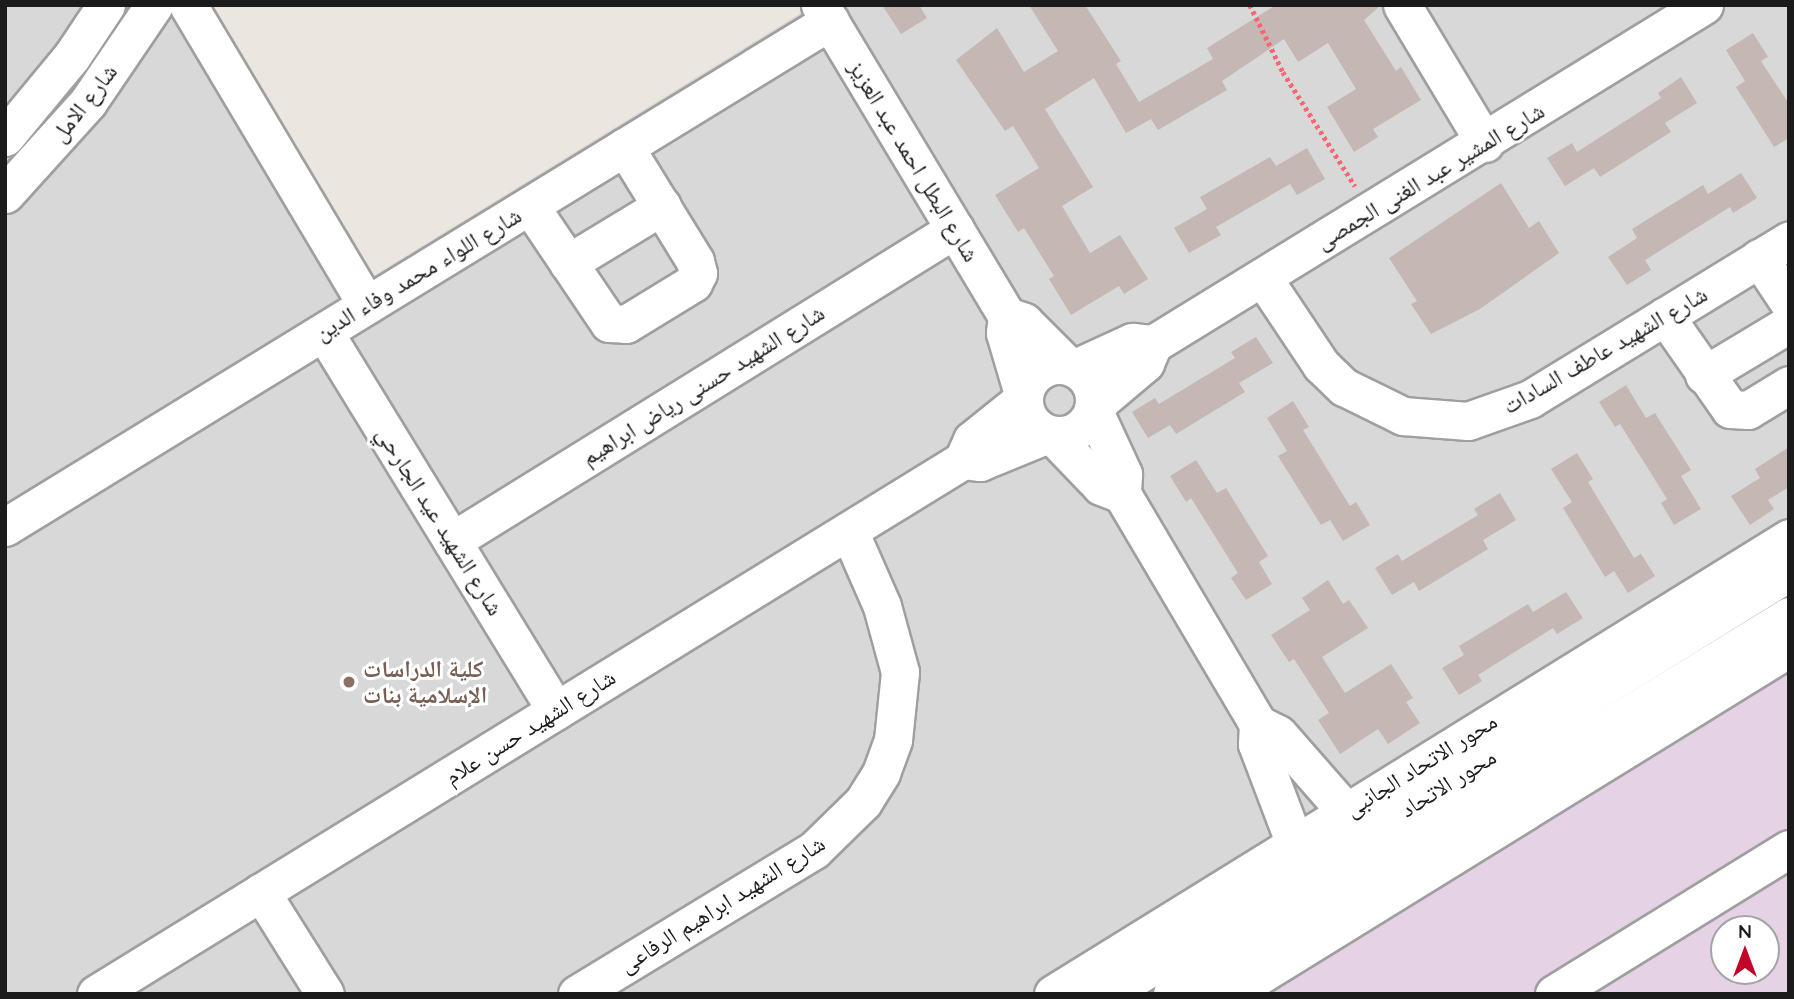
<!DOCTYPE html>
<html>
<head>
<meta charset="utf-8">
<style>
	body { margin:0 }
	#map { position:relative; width:1794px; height:999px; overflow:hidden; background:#ece6e0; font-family:Quicksand,"Noto Naskh Arabic",sans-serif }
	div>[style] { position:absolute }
	.residential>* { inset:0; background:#d9d8d8 }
	.industrial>* { inset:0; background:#e5d2e5 }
	.building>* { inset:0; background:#c4b7b4 }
	.path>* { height:4.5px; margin-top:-2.25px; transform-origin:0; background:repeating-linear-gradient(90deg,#f76672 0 3.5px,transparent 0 7px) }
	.roads { filter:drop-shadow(2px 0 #9f9f9f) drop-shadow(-2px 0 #9f9f9f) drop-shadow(0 2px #9f9f9f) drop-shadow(0 -2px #9f9f9f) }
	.minor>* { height:37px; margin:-18.5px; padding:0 18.5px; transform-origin:18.5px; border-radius:18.5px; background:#fff }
	.minor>.ring { margin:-18.5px; padding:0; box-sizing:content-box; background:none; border:37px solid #fff; border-radius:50% }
	.dots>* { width:19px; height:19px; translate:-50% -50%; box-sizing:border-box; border:4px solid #fff; border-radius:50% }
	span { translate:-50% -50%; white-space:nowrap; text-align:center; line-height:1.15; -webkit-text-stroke:6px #fff; paint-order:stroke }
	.street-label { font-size:23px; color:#1b1b1b }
	.education-label { font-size:23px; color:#785e54; font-weight:700 }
	.left { translate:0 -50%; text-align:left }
	.frame { position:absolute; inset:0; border:7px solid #1b1b1b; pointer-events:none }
	.north { position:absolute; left:1710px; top:915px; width:70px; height:70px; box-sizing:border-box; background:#fff; border:2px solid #a4a4a4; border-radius:50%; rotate:0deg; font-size:19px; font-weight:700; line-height:28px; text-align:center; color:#1b1b1b }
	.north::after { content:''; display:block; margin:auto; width:24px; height:32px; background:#c20327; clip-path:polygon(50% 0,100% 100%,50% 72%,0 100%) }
</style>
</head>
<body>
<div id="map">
	<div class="residential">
		<i style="clip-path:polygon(5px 5px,201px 5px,372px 277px,814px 5px,1789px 5px,1789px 597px,1140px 994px,5px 994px)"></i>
	</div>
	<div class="industrial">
		<i style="clip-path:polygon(evenodd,1789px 604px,1789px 994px,1156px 994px,1789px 604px,1724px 929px,1766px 929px,1766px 971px,1724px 971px,1724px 929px)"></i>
	</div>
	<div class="building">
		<i style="clip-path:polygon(882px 5px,919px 5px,927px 18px,901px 34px)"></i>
		<i style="clip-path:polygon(1029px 5px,1085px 5px,1121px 61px,1116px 64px,1139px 102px,1213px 59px,1207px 48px,1276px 5px,1381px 5px,1364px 20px,1396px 71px,1401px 67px,1421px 100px,1373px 129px,1378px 137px,1354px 152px,1327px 107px,1356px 89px,1328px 43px,1298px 62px,1284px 39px,1222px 81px,1227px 90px,1158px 130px,1151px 119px,1126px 133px,1094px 78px,1045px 109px,1093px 187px,1062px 206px,1090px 253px,1120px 235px,1148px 279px,1124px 294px,1119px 286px,1071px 315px,1049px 279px,1054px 276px,1024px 228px,1018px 232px,995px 195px,1039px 168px,1013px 126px,1005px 131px,956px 60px,997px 28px,1024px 72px,1058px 51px)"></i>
		<i style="clip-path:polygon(1753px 33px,1768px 57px,1761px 61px,1789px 104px,1789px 138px,1774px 147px,1736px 87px,1745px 81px,1726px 50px)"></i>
		<i style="clip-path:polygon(1681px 77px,1697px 103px,1665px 123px,1671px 132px,1600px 177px,1594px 168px,1565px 186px,1547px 158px,1572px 143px,1577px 152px,1661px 98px,1658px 93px)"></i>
		<i style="clip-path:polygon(1307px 148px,1325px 179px,1297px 195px,1290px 184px,1216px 227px,1221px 235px,1189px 253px,1174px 228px,1207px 209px,1200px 197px,1270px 157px,1276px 166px)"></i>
		<i style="clip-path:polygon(1741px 173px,1757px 198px,1733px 213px,1730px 207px,1645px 260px,1651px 270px,1627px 285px,1608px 257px,1637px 238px,1632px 229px,1703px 185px,1708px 194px)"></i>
		<i style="clip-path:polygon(1501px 183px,1529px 228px,1539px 221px,1559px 253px,1480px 309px,1431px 334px,1411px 304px,1417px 301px,1389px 258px)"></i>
		<i style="clip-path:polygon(1256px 337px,1273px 363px,1239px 383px,1245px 392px,1176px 434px,1170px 425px,1148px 438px,1132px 412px,1155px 398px,1159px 404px,1235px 358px,1231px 352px)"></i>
		<i style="clip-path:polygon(1626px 385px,1646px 418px,1655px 413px,1691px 470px,1681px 476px,1701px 509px,1674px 525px,1661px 503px,1667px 499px,1620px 424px,1615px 427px,1599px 402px)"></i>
		<i style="clip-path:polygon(1293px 401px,1309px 427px,1303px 430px,1350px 506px,1356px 502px,1370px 525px,1343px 541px,1330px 520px,1321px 525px,1278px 456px,1287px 451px,1267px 418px)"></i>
		<i style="clip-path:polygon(1789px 447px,1789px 487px,1768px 500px,1774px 509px,1750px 525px,1731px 496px,1760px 478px,1755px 469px)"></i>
		<i style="clip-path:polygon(1577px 453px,1593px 479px,1588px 482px,1634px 558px,1641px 554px,1655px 576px,1628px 593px,1614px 571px,1605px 577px,1563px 508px,1572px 502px,1551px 469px)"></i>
		<i style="clip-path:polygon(1196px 460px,1217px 493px,1226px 488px,1268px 556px,1259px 562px,1272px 584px,1246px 600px,1231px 578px,1238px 573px,1191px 498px,1186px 502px,1170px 476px)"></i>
		<i style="clip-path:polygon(1500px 493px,1516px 520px,1483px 540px,1488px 549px,1419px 591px,1414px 582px,1392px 595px,1375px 568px,1398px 554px,1402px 561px,1478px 515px,1474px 509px)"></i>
		<i style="clip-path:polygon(1328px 580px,1343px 604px,1349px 600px,1368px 628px,1322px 657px,1345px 693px,1391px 664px,1413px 698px,1406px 702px,1420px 723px,1388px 744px,1378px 729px,1340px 754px,1318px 720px,1329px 713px,1294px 659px,1289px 662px,1271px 635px,1310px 610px,1302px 598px)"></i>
		<i style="clip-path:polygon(1566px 592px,1583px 618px,1557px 634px,1553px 628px,1478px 675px,1482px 681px,1459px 695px,1442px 668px,1464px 655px,1459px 646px,1528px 604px,1533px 612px)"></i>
	</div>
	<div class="path">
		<i style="left:1250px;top:5px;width:75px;rotate:63.8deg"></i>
		<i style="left:1283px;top:72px;width:135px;rotate:57.7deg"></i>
	</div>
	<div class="roads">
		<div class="minor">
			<i style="left:188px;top:5px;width:349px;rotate:59.2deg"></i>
			<i style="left:820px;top:5px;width:363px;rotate:59deg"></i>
			<i style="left:1007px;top:316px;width:17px;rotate:97deg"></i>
			<i style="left:1005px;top:333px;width:67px;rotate:73.5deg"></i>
			<i style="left:1402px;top:5px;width:161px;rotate:59deg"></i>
			<i style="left:5px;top:137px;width:105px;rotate:-50.4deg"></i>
			<i style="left:72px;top:56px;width:61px;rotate:-56.3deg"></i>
			<i style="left:5px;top:194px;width:124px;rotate:-47.9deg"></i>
			<i style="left:88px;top:102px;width:117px;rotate:-55.8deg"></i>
			<i style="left:530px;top:206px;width:141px;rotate:56deg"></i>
			<i style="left:609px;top:323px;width:17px;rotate:3deg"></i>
			<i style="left:626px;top:324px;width:79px;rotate:-31.5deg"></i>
			<i style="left:693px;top:283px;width:11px;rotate:-63deg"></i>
			<i style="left:698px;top:273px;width:12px;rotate:-104deg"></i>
			<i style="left:695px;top:261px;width:134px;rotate:-121.6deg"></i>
			<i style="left:1759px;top:258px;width:54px;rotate:56.3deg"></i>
			<i style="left:568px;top:263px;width:110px;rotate:-31.2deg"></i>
			<i style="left:1263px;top:278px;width:105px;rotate:56.3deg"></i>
			<i style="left:1321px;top:365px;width:32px;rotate:44deg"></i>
			<i style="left:1344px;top:387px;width:66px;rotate:26.2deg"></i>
			<i style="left:1403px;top:416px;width:65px;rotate:4.4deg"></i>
			<i style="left:1468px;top:421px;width:66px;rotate:-19.5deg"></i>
			<i style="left:1530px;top:399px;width:304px;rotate:-31.5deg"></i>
			<i style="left:1007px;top:316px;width:18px;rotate:19deg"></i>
			<i style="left:1024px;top:322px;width:62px;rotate:45deg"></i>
			<i style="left:1665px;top:316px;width:113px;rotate:55deg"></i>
			<i style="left:1730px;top:409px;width:18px;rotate:3deg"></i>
			<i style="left:1748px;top:410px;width:48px;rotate:-31.4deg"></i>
			<i style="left:324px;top:332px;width:444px;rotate:58.5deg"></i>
			<i class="ring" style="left:1024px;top:365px;width:33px;height:33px"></i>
			<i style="left:1075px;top:368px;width:63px;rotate:-24.5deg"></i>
			<i style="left:1132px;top:342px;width:21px;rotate:5deg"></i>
			<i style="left:1704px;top:375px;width:99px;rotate:-31deg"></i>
			<i style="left:1094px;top:406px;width:67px;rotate:-40.1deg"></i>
			<i style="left:1145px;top:363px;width:21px;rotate:-67deg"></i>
			<i style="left:1153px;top:344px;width:647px;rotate:-31.6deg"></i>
			<i style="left:1093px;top:409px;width:72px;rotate:65.2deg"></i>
			<i style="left:1123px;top:474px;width:20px;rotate:93deg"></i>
			<i style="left:1122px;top:494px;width:267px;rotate:59.4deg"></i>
			<i style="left:1258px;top:724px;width:22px;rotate:27deg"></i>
			<i style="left:1278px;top:734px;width:128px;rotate:48.8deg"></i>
			<i style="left:1052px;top:435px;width:71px;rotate:46.1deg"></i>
			<i style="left:1101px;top:486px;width:22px;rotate:21deg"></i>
			<i style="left:963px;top:460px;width:17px;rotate:7deg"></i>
			<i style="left:980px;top:462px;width:74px;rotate:-22.4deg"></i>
			<i style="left:5px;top:527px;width:968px;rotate:-31.52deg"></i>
			<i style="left:452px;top:541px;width:592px;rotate:-31.81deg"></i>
			<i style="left:1258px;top:724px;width:20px;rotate:93deg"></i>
			<i style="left:1257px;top:744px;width:129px;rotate:69.2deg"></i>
			<i style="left:261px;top:892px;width:120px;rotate:57.9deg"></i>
			<i style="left:96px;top:994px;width:1018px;rotate:-31.63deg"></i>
			<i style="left:963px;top:460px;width:22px;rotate:-66deg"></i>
			<i style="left:972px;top:440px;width:65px;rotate:-38.8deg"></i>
			<i style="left:577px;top:994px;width:277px;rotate:-31.3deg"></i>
			<i style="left:814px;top:850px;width:69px;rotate:-44.4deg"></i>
			<i style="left:863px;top:802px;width:34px;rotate:-58deg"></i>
			<i style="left:881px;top:773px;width:35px;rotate:-70deg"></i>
			<i style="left:893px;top:740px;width:68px;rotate:-84.1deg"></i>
			<i style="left:900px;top:672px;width:68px;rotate:-105.3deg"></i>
			<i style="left:882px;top:606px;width:82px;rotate:-113.7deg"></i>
			<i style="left:1053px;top:994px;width:866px;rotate:-31.78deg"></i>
			<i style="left:1107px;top:994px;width:802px;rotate:-31.75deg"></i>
			<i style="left:1172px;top:994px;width:724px;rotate:-31.49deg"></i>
			<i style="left:1229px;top:994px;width:658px;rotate:-31.71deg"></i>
			<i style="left:1554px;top:994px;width:276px;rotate:-31.7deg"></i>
		</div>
	</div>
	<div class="dots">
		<i style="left:349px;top:682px;background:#8d6e63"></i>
	</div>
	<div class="street-label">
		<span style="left:84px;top:103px;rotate:-52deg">شارع الامل</span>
		<span style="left:914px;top:161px;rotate:59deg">شارع البطل احمد عبد العزيز</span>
		<span style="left:1430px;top:176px;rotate:-31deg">شارع المشير عبد الغنى الجمصى</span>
		<span style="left:418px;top:274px;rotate:-31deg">شارع اللواء محمد وفاء الدين</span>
		<span style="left:1605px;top:350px;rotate:-30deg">شارع الشهيد عاطف السادات</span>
		<span style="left:703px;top:385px;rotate:-32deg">شارع الشهيد حسنى رياض ابراهيم</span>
		<span style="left:440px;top:521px;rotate:58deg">شارع الشهيد عيد الجارحي</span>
		<span style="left:530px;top:727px;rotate:-32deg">شارع الشهيد حسن علام</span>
		<span style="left:1421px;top:765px;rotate:-32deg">محور الاتحاد الجانبى</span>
		<span style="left:1448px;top:783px;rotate:-32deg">محور الاتحاد</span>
		<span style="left:722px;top:904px;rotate:-32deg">شارع الشهيد ابراهيم الرفاعى</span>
	</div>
	<div class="education-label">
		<span class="left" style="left:363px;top:682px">كلية الدراسات<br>الإسلامية بنات</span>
	</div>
	<div class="frame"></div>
	<div class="north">N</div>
</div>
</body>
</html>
